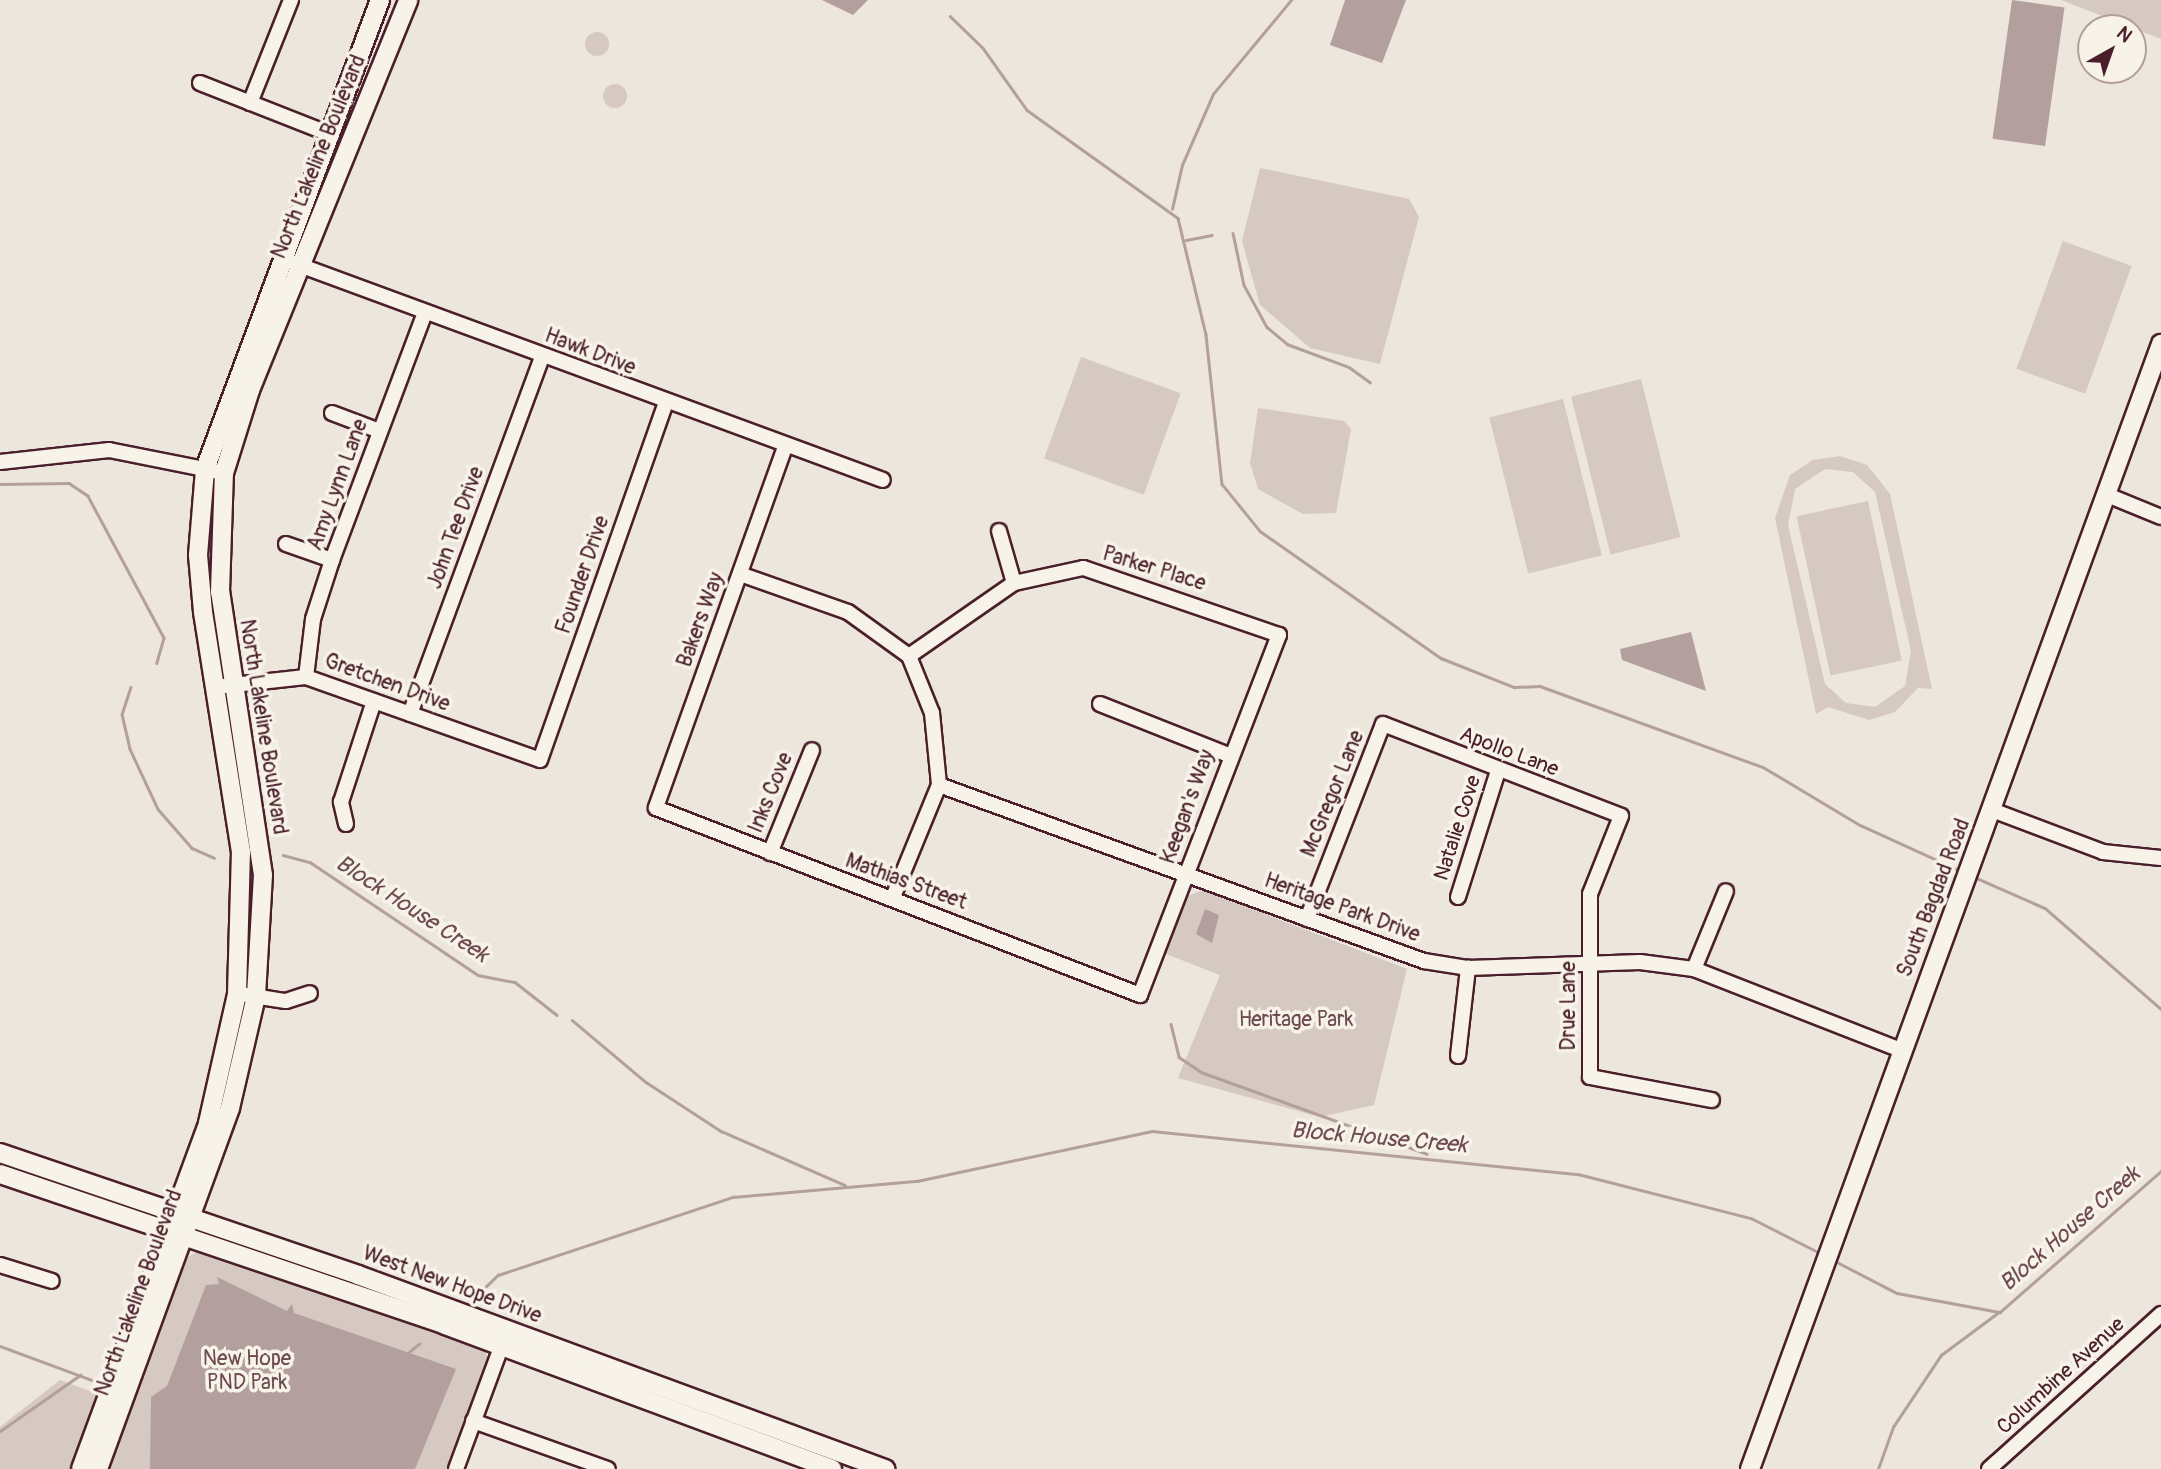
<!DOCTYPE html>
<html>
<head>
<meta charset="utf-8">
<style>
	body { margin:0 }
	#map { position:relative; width:2161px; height:1469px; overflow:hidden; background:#ece6dd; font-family:Pangolin,sans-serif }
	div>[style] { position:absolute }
	.green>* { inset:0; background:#d5c9c2; transform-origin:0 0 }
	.round { border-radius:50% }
	.water>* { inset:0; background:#b39f9d; transform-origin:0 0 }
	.stream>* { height:2.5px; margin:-1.25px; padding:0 1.25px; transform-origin:1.25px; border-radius:1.25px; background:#b39f9d }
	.roads { filter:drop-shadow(2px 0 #4a1f2b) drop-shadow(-2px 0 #4a1f2b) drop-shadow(0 2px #4a1f2b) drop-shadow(0 -2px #4a1f2b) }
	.minor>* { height:14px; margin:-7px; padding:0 7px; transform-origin:7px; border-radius:7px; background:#f7f3e8 }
	.major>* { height:18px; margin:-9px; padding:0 9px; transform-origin:9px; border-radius:9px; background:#f7f3e8 }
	span { translate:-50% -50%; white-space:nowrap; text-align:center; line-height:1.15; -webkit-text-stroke:7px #f7f3e8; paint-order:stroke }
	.street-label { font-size:21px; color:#4a1f2b }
	.park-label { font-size:21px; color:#6d4a51 }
	.water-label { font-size:23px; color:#6f4c53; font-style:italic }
	.north { position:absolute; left:2077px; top:14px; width:70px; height:70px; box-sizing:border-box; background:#f7f3e8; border:2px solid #b29e9c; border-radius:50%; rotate:40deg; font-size:19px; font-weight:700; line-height:28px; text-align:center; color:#4a1f2b }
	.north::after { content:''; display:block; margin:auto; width:24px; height:32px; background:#4a1f2b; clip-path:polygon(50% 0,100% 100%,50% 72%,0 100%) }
</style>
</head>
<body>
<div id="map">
	<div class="green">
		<i style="clip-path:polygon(2061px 0,2161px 0,2161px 39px,2133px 28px)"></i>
		<i class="round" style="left:585px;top:32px;width:24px;height:24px"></i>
		<i class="round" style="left:603px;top:84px;width:24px;height:24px"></i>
		<i style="clip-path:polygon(1260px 168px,1409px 199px,1419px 217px,1380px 364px,1310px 348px,1260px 305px,1242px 241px)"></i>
		<i style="left:2063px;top:241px;width:73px;height:136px;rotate:20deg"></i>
		<i style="left:1081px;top:357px;width:106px;height:108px;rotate:20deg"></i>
		<i style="left:1641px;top:379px;width:163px;height:72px;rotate:76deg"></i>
		<i style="left:1563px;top:399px;width:161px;height:76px;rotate:76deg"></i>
		<i style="clip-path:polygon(1258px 408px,1344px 421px,1351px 429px,1336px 513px,1303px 514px,1258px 489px,1250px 463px)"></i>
		<i style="clip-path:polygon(evenodd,1840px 456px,1867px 465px,1890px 494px,1932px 689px,1918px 688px,1895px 712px,1869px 720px,1828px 707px,1816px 714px,1775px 518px,1790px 475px,1813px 460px,1840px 456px,1825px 469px,1853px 472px,1875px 492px,1911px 651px,1905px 686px,1875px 707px,1846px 703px,1825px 684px,1788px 525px,1795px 489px,1825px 469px)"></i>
		<i style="left:1868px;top:501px;width:163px;height:73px;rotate:78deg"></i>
		<i style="clip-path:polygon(1203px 890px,1407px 969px,1374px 1105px,1320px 1117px,1178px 1078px,1220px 975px,1166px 954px,1188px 896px)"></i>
		<i style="clip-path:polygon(198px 1251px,485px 1349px,488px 1361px,449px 1469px,103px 1469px,188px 1257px)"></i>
		<i style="clip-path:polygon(60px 1380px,101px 1395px,73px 1469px,0 1469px,0 1427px)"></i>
	</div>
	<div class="water">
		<i style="clip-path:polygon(822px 0,868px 0,853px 15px)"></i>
		<i style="clip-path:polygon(1345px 0,1406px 0,1382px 63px,1330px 45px)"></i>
		<i style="left:2012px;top:0;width:53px;height:140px;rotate:8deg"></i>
		<i style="clip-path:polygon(1691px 632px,1706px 691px,1622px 660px,1620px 649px)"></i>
		<i style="clip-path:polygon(1205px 909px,1219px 915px,1212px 943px,1196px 934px)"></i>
		<i style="clip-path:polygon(217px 1277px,287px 1311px,292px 1304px,294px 1313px,456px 1369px,415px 1469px,150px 1469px,151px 1397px,167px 1386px,206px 1285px,219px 1284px)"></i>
	</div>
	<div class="stream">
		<i style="left:950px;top:16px;width:46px;rotate:44.1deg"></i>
		<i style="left:983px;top:48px;width:76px;rotate:54.6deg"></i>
		<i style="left:1027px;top:110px;width:186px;rotate:35.6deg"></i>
		<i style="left:1178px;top:218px;width:120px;rotate:76.5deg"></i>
		<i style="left:1206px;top:335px;width:150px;rotate:83.9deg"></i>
		<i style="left:1222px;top:484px;width:60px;rotate:51deg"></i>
		<i style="left:1260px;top:531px;width:221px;rotate:35.1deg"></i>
		<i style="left:1441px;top:658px;width:79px;rotate:21.7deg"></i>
		<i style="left:1514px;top:687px;width:26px;rotate:-2deg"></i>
		<i style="left:1540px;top:686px;width:237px;rotate:20deg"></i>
		<i style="left:1763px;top:767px;width:113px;rotate:30.9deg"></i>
		<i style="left:1860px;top:825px;width:111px;rotate:24.5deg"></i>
		<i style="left:1172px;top:209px;width:45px;rotate:-77.2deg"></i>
		<i style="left:1182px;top:165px;width:77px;rotate:-66.4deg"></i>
		<i style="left:1213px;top:94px;width:122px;rotate:-50.3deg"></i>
		<i style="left:1233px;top:233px;width:53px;rotate:78.1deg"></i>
		<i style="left:1244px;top:285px;width:48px;rotate:61.3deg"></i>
		<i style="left:1267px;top:327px;width:26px;rotate:40deg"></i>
		<i style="left:1287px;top:344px;width:66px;rotate:20.4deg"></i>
		<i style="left:1349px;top:367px;width:26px;rotate:36deg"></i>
		<i style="left:1186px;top:240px;width:26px;rotate:-11deg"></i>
		<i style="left:0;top:484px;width:69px;rotate:-0.8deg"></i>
		<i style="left:69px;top:483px;width:23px;rotate:34deg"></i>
		<i style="left:88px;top:496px;width:161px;rotate:61.8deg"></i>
		<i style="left:164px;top:638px;width:26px;rotate:106deg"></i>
		<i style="left:131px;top:687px;width:28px;rotate:108deg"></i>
		<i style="left:122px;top:714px;width:36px;rotate:77deg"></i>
		<i style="left:130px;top:749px;width:66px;rotate:65deg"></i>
		<i style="left:158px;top:809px;width:52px;rotate:48.9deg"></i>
		<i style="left:192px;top:848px;width:24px;rotate:24deg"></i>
		<i style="left:283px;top:855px;width:28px;rotate:15deg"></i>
		<i style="left:310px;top:862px;width:202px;rotate:33.9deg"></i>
		<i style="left:478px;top:975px;width:38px;rotate:11deg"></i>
		<i style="left:515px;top:982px;width:53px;rotate:38.2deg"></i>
		<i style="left:1974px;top:877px;width:77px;rotate:23.6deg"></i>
		<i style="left:2045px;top:908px;width:154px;rotate:41deg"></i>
		<i style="left:572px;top:1020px;width:97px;rotate:40deg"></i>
		<i style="left:646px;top:1082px;width:90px;rotate:33.2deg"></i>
		<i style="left:721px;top:1131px;width:135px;rotate:23.5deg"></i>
		<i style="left:1171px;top:1024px;width:34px;rotate:76deg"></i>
		<i style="left:1179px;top:1057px;width:27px;rotate:34deg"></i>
		<i style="left:1201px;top:1072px;width:240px;rotate:19.9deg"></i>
		<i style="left:1835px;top:1261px;width:70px;rotate:27.3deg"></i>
		<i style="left:1897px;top:1293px;width:105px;rotate:10.5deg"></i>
		<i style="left:2000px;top:1312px;width:214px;rotate:-41.2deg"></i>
		<i style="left:475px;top:1297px;width:32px;rotate:-44deg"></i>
		<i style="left:498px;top:1275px;width:248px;rotate:-18.4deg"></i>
		<i style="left:733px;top:1197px;width:185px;rotate:-5deg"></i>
		<i style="left:917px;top:1181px;width:240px;rotate:-12deg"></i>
		<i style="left:1152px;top:1131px;width:428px;rotate:5.8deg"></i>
		<i style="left:1578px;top:1174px;width:179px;rotate:14.3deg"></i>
		<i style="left:1751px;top:1218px;width:77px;rotate:26.9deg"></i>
		<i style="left:0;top:1346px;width:98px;rotate:20.3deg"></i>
		<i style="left:409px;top:1352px;width:13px;rotate:-39deg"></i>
		<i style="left:0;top:1431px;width:98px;rotate:-35deg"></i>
		<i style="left:1878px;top:1469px;width:45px;rotate:-70.3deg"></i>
		<i style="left:1893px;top:1427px;width:87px;rotate:-56.3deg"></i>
		<i style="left:1941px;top:1355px;width:72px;rotate:-36.6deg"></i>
	</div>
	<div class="roads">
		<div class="minor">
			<i style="left:200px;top:83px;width:142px;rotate:21.5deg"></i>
			<i style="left:250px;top:103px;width:111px;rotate:-68.3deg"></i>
			<i style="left:283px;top:259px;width:639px;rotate:20.22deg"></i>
			<i style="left:332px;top:413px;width:51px;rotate:20.6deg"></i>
			<i style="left:785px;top:447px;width:383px;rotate:109.7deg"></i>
			<i style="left:656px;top:808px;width:519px;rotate:21.12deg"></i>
			<i style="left:1140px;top:995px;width:386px;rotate:-68.9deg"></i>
			<i style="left:1279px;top:635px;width:207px;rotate:-161.1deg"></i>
			<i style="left:1083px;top:568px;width:71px;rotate:167.7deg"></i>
			<i style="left:1014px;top:583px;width:128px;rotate:145.2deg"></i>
			<i style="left:0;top:462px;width:110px;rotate:-6.3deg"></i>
			<i style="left:109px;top:450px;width:117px;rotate:11.3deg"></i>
			<i style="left:2107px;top:495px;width:58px;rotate:22.2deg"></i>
			<i style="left:999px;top:531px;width:54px;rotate:73.9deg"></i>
			<i style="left:286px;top:544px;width:49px;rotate:19.2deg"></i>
			<i style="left:740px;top:574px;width:114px;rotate:19.4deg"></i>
			<i style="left:848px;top:612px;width:75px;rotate:35.8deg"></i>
			<i style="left:909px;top:656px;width:61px;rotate:68deg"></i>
			<i style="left:932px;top:713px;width:72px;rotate:84.4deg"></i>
			<i style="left:939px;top:785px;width:121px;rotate:112.3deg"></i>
			<i style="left:306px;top:677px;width:58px;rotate:-83.1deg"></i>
			<i style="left:313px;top:619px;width:62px;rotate:-72.1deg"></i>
			<i style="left:332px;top:560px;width:264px;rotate:-69.4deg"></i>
			<i style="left:224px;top:686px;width:82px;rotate:-6.3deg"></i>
			<i style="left:306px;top:677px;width:248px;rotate:19.5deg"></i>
			<i style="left:540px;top:760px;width:379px;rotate:-70.6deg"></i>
			<i style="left:1100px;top:704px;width:139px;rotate:21.6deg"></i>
			<i style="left:410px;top:714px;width:381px;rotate:-69.7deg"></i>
			<i style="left:939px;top:785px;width:516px;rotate:19.95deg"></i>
			<i style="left:1424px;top:961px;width:45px;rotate:9deg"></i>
			<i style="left:1468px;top:968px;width:172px;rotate:-2deg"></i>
			<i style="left:1640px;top:962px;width:54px;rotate:7.4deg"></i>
			<i style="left:1694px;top:969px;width:222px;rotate:21.4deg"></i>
			<i style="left:1992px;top:810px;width:119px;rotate:20.7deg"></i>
			<i style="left:2103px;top:852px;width:58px;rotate:5.9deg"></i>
			<i style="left:346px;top:824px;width:23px;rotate:-103deg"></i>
			<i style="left:341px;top:802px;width:106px;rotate:-71.9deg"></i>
			<i style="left:770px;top:853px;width:111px;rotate:-67.8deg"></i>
			<i style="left:1458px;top:897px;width:132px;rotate:-72.4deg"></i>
			<i style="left:1307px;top:919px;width:209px;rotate:-68.7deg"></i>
			<i style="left:1383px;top:724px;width:255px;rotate:21.1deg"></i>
			<i style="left:1621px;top:816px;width:84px;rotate:111.7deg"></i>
			<i style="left:1590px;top:894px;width:183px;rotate:90deg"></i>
			<i style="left:1590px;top:1077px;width:124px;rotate:10.7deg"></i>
			<i style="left:1694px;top:969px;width:84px;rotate:-67.7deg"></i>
			<i style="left:247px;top:995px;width:39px;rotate:9deg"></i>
			<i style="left:286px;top:1001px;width:25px;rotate:-18deg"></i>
			<i style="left:1458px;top:1056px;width:89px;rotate:-83.5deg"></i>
			<i style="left:0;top:1265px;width:54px;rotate:17.1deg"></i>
			<i style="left:473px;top:1421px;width:143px;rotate:19.6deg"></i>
			<i style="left:456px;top:1469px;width:139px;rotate:-69.7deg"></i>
			<i style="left:1989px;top:1469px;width:232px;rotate:-42deg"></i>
		</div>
		<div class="major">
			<i style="left:0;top:1153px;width:378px;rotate:18.8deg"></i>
			<i style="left:358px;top:1275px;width:562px;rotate:20.21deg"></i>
			<i style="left:0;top:1174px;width:470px;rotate:18.7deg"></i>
			<i style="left:445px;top:1325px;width:413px;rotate:20.4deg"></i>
			<i style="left:81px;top:1469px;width:369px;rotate:-69.8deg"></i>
			<i style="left:208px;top:1123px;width:132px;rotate:-77.3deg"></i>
			<i style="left:237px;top:994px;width:142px;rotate:-88.4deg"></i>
			<i style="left:241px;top:852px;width:243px;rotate:-99deg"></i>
			<i style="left:203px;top:612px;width:57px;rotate:-95deg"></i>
			<i style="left:198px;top:555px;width:86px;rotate:-85.3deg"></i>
			<i style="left:205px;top:469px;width:501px;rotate:-69.54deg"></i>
			<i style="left:98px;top:1469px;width:384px;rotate:-69.9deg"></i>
			<i style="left:230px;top:1108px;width:115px;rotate:-76.9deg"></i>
			<i style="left:256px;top:996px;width:121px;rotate:-86.7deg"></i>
			<i style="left:263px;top:875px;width:286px;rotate:-98.6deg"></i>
			<i style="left:220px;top:592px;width:119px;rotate:-88.1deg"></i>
			<i style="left:224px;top:473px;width:87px;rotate:-72.6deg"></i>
			<i style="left:250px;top:390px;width:421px;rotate:-67.9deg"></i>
			<i style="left:1750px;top:1469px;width:1198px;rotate:-69.93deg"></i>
		</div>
	</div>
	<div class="street-label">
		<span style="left:319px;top:157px;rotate:-68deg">North Lakeline Boulevard</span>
		<span style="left:590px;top:352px;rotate:21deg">Hawk Drive</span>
		<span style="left:338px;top:485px;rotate:-70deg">Amy Lynn Lane</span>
		<span style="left:456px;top:528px;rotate:-70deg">John Tee Drive</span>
		<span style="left:1154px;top:569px;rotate:17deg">Parker Place</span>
		<span style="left:583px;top:575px;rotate:-71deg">Founder Drive</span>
		<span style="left:701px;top:620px;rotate:-70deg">Bakers Way</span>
		<span style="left:387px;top:683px;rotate:20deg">Gretchen Drive</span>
		<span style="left:263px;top:727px;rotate:81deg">North Lakeline Boulevard</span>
		<span style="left:1509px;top:752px;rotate:21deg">Apollo Lane</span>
		<span style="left:771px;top:793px;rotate:-68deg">Inks Cove</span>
		<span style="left:1333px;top:794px;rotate:-68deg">McGregor Lane</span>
		<span style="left:1188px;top:807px;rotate:-70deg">Keegan's Way</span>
		<span style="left:1458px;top:828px;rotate:-72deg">Natalie Cove</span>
		<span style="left:906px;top:882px;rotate:20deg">Mathias Street</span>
		<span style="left:1934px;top:898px;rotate:-69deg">South Bagdad Road</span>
		<span style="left:1342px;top:908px;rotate:20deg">Heritage Park Drive</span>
		<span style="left:1569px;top:1006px;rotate:-90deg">Drue Lane</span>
		<span style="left:452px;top:1285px;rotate:20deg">West New Hope Drive</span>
		<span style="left:139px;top:1293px;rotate:-70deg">North Lakeline Boulevard</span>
		<span style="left:2061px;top:1376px;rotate:-42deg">Columbine Avenue</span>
	</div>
	<div class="park-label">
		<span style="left:1296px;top:1020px">Heritage Park</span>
		<span style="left:247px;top:1371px">New Hope<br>PND Park</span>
	</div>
	<div class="water-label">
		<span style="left:412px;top:909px;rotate:33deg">Block House Creek</span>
		<span style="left:1379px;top:1138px;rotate:5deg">Block House Creek</span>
		<span style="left:2070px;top:1229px;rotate:-41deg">Block House Creek</span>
	</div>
	<div class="north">N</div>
</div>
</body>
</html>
